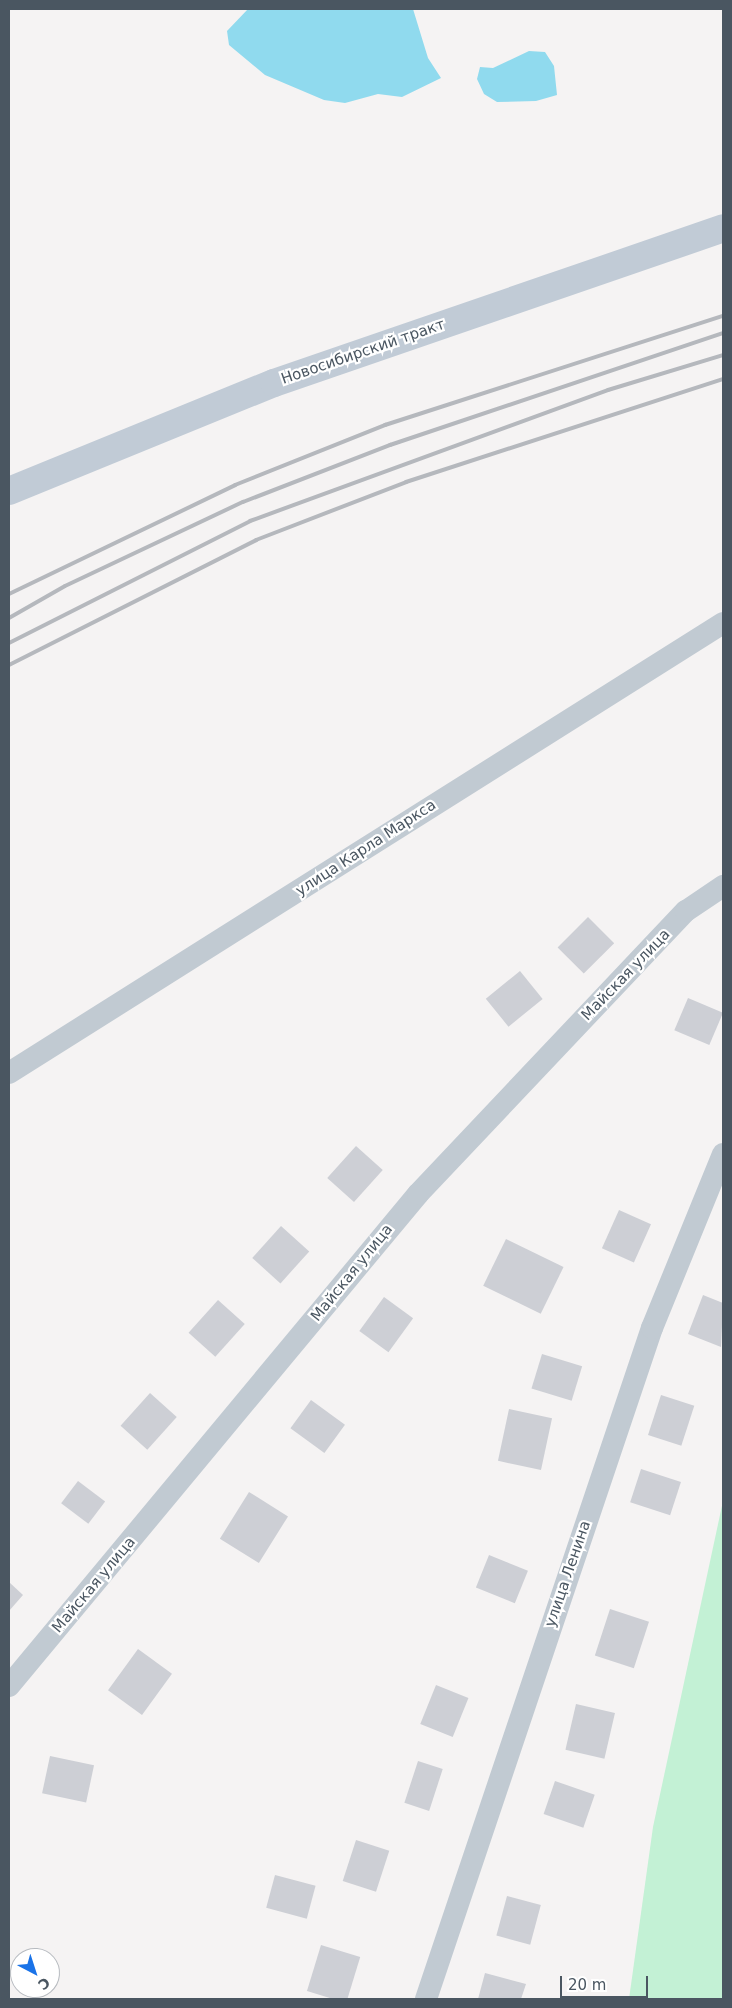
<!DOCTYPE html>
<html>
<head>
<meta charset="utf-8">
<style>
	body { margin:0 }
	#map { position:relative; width:732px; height:2008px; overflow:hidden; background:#f5f3f3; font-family:"DejaVu Sans",sans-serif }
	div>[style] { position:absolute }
	.green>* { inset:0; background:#c3f1d5 }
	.water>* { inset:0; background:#90daee }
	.building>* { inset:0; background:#cdcfd5; transform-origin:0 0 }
	.minor>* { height:22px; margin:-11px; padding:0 11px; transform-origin:11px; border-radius:11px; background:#c1cad2 }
	.secondary>* { height:28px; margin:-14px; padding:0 14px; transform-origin:14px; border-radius:14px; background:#c1cbd6 }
	.rail>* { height:4px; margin:-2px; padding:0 2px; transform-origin:2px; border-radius:2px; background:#b5b8bd }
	span { translate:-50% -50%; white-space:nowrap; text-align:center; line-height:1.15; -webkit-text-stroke:4.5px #fff; paint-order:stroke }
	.street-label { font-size:15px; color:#4a5661 }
	.frame { position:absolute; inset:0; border:10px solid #4a5661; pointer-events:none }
	.north { position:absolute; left:10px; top:1948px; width:50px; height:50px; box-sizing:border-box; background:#fff; border:1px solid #b7bbc0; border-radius:50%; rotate:140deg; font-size:14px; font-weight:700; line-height:20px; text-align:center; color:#4a5661 }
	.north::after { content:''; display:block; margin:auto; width:18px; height:22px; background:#1a73e8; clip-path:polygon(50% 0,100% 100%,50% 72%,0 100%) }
	.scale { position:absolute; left:560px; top:1976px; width:88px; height:22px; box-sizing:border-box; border:2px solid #4a5661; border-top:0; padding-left:6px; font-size:15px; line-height:18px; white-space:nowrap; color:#4a5661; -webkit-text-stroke:4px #fff; paint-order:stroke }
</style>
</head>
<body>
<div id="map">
	<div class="green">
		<i style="clip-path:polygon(723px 1501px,723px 1999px,629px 1999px,653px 1827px)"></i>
	</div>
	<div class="water">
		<i style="clip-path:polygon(248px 9px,413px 9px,428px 58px,441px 78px,402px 97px,378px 94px,345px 103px,324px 100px,265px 75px,229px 45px,227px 31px)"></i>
		<i style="clip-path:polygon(529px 51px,545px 52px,554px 66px,557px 95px,536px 101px,497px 102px,484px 94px,477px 79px,480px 67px,493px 68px)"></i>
	</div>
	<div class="building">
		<i style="left:588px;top:917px;width:37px;height:43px;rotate:45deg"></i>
		<i style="left:520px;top:971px;width:36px;height:44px;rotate:51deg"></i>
		<i style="left:688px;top:998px;width:38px;height:35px;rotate:23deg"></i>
		<i style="left:356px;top:1146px;width:36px;height:43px;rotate:42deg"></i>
		<i style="left:619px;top:1210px;width:35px;height:42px;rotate:24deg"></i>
		<i style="left:281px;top:1226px;width:38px;height:43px;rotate:42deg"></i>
		<i style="left:506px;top:1239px;width:64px;height:52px;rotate:26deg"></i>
		<i style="clip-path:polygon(703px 1295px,723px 1303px,721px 1347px,688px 1334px)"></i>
		<i style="left:384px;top:1297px;width:36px;height:42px;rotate:36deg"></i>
		<i style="left:218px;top:1300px;width:36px;height:44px;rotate:42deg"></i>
		<i style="left:542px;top:1354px;width:42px;height:36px;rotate:17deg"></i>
		<i style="left:150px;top:1393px;width:36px;height:44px;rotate:42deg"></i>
		<i style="left:661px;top:1395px;width:35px;height:42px;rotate:18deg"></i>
		<i style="left:311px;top:1400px;width:42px;height:35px;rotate:36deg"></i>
		<i style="left:509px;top:1409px;width:44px;height:53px;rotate:12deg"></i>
		<i style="left:641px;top:1469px;width:42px;height:35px;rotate:18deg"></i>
		<i style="left:78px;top:1481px;width:34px;height:28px;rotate:37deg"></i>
		<i style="left:249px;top:1492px;width:46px;height:55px;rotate:32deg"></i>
		<i style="left:489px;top:1555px;width:42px;height:35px;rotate:22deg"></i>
		<i style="clip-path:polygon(9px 1582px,23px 1595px,9px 1611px)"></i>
		<i style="left:610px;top:1609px;width:41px;height:49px;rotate:18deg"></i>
		<i style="left:138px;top:1649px;width:42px;height:51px;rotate:36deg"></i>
		<i style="left:436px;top:1685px;width:35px;height:42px;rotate:22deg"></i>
		<i style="left:576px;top:1704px;width:40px;height:47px;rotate:13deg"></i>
		<i style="left:50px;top:1756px;width:45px;height:38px;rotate:12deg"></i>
		<i style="left:418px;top:1761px;width:26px;height:44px;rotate:18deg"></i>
		<i style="left:555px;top:1781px;width:42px;height:35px;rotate:19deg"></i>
		<i style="left:356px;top:1840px;width:35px;height:43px;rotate:18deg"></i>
		<i style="left:275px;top:1875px;width:42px;height:34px;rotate:15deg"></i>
		<i style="left:507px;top:1896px;width:35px;height:41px;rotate:15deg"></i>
		<i style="left:321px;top:1945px;width:41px;height:48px;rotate:17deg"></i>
		<i style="clip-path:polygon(485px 1973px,526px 1984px,521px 1999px,478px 1999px)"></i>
	</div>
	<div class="minor">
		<i style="left:9px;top:1073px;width:844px;rotate:-32.22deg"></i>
		<i style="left:9px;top:1686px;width:640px;rotate:-50.26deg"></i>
		<i style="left:418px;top:1194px;width:390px;rotate:-46.6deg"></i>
		<i style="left:686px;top:911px;width:45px;rotate:-34deg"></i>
		<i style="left:426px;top:1999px;width:708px;rotate:-71.39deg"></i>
		<i style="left:652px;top:1328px;width:188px;rotate:-67.8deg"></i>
	</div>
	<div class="secondary">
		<i style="left:9px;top:491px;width:286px;rotate:-22.2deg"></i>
		<i style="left:274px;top:383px;width:475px;rotate:-19deg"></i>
	</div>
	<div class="rail">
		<i style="left:9px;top:594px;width:251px;rotate:-25.7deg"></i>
		<i style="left:235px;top:485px;width:162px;rotate:-21.8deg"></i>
		<i style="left:385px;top:425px;width:355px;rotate:-17.9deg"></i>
		<i style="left:9px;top:618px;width:64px;rotate:-29.7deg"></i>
		<i style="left:65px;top:586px;width:197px;rotate:-25.3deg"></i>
		<i style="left:243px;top:502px;width:158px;rotate:-21.2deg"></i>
		<i style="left:390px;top:445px;width:351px;rotate:-18.6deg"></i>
		<i style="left:9px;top:643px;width:270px;rotate:-26.8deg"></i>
		<i style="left:250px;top:521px;width:381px;rotate:-20.1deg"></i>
		<i style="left:608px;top:390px;width:120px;rotate:-16.9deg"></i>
		<i style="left:9px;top:665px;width:277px;rotate:-26.8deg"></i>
		<i style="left:256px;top:540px;width:161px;rotate:-21.1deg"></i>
		<i style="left:406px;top:482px;width:333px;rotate:-18deg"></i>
	</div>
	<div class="street-label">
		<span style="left:363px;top:352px;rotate:-19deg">Новосибирский тракт</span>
		<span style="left:366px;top:848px;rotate:-33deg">улица Карла Маркса</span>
		<span style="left:626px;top:975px;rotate:-46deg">Майская улица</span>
		<span style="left:352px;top:1273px;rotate:-51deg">Майская улица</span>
		<span style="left:568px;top:1574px;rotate:-71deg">улица Ленина</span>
		<span style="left:94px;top:1585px;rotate:-50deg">Майская улица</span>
	</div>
	<div class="frame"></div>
	<div class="north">С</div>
	<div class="scale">20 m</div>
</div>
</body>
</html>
